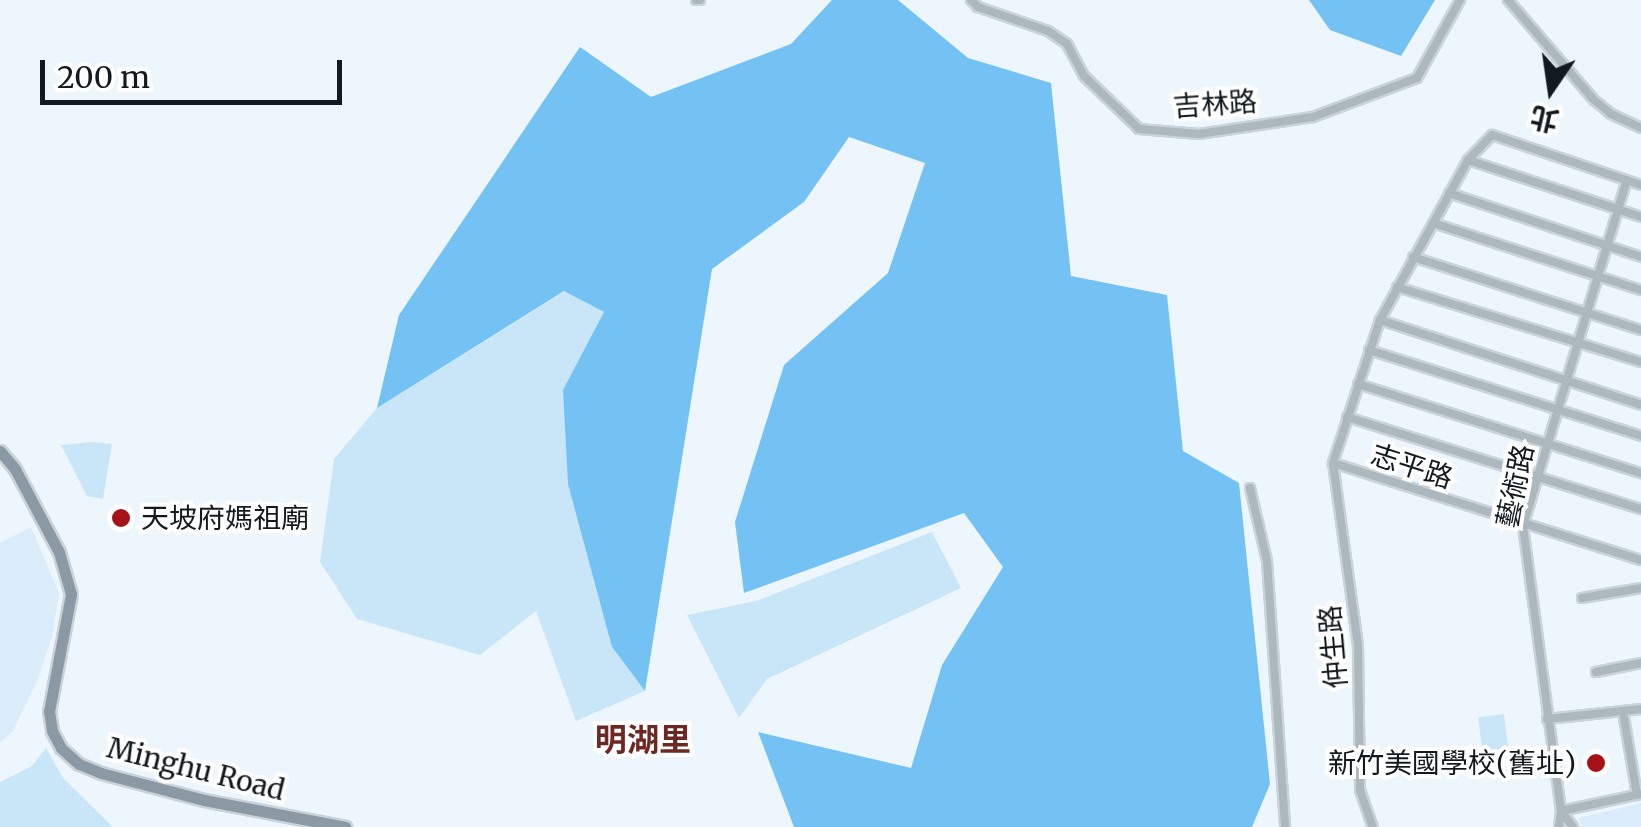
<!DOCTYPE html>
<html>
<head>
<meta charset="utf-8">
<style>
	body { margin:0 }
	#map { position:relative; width:1641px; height:827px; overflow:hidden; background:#edf6fd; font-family:Merriweather,"Noto Sans TC",serif }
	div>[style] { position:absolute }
	.built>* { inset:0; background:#daecf9 }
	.green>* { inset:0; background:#c9e6f9; transform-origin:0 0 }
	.forest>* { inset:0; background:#73c2f3 }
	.roads { filter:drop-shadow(2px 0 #cad3d9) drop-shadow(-2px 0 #cad3d9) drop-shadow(0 2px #cad3d9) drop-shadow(0 -2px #cad3d9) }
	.street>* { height:8px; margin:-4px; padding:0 4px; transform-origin:4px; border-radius:4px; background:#adb7be }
	.secondary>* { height:11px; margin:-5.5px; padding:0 5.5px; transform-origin:5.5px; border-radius:5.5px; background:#8a99a3 }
	.dots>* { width:28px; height:28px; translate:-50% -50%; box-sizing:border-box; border:5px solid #fff; border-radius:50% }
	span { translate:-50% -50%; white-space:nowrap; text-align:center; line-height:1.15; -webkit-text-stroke:8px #fff; paint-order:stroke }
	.street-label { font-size:28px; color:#111a1f }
	.poi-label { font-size:28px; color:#111a1f }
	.left { translate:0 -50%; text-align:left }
	.right { translate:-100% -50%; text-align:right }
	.quarter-label { font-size:32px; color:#6d2823; font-weight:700 }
	.north { position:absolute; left:1501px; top:40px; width:100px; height:100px; -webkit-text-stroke:8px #fff; paint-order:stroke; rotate:193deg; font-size:28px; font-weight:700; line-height:40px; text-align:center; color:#111a1f }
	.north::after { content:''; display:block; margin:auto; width:35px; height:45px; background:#111a1f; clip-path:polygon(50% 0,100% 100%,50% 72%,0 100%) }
	.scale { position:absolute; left:40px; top:60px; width:302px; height:45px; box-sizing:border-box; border:5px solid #111a1f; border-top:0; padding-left:12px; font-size:30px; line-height:35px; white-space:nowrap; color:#111a1f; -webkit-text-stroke:8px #fff; paint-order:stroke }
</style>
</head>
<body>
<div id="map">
	<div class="built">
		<i style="clip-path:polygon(31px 527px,59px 593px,52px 637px,38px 679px,13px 731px,0 743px,0 543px)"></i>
		<i style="clip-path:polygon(1641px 803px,1641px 827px,1581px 827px,1579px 818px)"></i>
	</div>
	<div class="green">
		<i style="clip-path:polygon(565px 291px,605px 313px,563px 390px,612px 647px,645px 691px,576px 721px,536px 611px,480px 655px,357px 619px,320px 562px,334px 459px,377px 408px)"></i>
		<i style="clip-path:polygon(93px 442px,112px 444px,103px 499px,87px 496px,61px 445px)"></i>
		<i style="clip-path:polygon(932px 532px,961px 588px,767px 679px,739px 718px,687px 615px,756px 601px)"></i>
		<i style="left:1504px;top:714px;width:48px;height:26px;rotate:83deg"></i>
		<i style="clip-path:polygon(46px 748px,63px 778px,113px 827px,0 827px,0 782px,32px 766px)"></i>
	</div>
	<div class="forest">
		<i style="clip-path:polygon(832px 0,898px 0,968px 58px,1051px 83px,1071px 276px,1167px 295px,1183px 451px,1239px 483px,1270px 784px,1252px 827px,794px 827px,758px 732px,911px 768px,942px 665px,1003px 567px,964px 513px,744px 593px,735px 522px,784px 365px,888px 273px,925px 163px,849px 137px,804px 202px,712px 269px,645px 691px,612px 647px,568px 484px,563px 390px,604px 312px,564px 291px,377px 408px,399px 315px,580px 47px,651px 97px,791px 44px)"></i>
		<i style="clip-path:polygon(1309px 0,1435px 0,1401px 56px,1330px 30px)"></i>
	</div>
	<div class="roads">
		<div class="street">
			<i style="left:696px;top:0;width:4px"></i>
			<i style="left:971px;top:0;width:10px;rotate:45deg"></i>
			<i style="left:978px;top:7px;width:74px;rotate:18.9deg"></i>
			<i style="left:1048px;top:31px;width:23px;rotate:34deg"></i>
			<i style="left:1067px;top:44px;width:36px;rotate:62deg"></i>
			<i style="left:1084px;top:76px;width:76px;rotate:43.9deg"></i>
			<i style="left:1139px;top:129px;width:60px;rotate:4.8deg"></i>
			<i style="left:1199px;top:134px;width:115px;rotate:-8.5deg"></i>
			<i style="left:1313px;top:117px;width:111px;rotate:-20.6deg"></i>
			<i style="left:1417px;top:78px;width:89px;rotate:-61.1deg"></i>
			<i style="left:1508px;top:0;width:132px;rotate:49.3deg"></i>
			<i style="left:1594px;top:100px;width:22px;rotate:39deg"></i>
			<i style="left:1611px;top:114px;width:33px;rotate:25deg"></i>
			<i style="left:1468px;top:160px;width:182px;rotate:18.2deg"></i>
			<i style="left:1641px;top:185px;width:157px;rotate:-161.4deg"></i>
			<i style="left:1492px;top:135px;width:35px;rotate:134deg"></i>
			<i style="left:1468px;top:160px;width:183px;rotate:118.8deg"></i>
			<i style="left:1380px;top:320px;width:151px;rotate:108.2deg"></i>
			<i style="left:1333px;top:463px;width:323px;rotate:17.5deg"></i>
			<i style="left:1449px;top:193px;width:202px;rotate:18.4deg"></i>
			<i style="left:1433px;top:223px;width:219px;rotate:17.9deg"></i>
			<i style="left:1413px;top:257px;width:239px;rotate:17.8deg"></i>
			<i style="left:1397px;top:287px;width:255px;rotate:17.1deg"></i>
			<i style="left:1380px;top:320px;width:274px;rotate:18deg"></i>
			<i style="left:1369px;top:350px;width:285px;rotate:17.5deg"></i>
			<i style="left:1358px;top:384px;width:297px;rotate:17.5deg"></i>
			<i style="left:1347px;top:417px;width:308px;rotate:17.4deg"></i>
			<i style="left:1333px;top:463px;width:185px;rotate:82.2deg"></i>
			<i style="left:1358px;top:646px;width:144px;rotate:89.2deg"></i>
			<i style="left:1360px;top:790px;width:39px;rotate:71deg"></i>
			<i style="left:1250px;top:488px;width:75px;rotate:76.9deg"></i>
			<i style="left:1267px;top:561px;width:267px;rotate:86.1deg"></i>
			<i style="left:1582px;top:598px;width:60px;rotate:-9.6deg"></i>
			<i style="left:1596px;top:672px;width:46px;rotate:-11.3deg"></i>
			<i style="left:1623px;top:712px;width:84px;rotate:80.4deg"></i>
			<i style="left:1547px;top:719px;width:95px;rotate:-6.1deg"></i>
			<i style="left:1561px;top:811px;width:82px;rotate:-12deg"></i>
			<i style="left:1561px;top:811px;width:20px;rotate:53deg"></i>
			<i style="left:1559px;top:827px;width:16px;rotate:-83deg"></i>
			<i style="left:1561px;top:811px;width:288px;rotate:-97.6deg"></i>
			<i style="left:1523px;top:526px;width:361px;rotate:-73.3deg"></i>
		</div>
		<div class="secondary">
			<i style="left:0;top:451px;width:23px;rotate:50deg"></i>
			<i style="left:15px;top:469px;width:94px;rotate:62.1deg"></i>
			<i style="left:59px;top:552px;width:44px;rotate:74.1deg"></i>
			<i style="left:71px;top:594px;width:119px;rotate:100.6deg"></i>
			<i style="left:49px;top:711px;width:20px;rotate:81deg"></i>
			<i style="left:52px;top:731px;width:19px;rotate:62deg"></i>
			<i style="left:61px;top:748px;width:24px;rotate:42deg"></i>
			<i style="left:79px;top:764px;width:24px;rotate:22deg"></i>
			<i style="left:101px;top:773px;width:106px;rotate:14.7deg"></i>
			<i style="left:204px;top:800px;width:144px;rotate:10.8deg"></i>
		</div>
	</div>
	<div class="dots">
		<i style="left:121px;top:518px;background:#a71217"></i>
		<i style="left:1596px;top:763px;background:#a71217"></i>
	</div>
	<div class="street-label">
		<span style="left:1215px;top:104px;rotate:-4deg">吉林路</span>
		<span style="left:1412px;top:466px;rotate:18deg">志平路</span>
		<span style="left:1515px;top:486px;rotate:-78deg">藝術路</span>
		<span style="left:1333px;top:647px;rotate:-95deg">仲生路</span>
		<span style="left:196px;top:769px;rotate:14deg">Minghu Road</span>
	</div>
	<div class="poi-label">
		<span class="left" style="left:141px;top:518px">天坡府媽祖廟</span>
		<span class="right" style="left:1576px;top:763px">新竹美國學校(舊址)</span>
	</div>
	<div class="quarter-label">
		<span style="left:643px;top:740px">明湖里</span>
	</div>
	<div class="north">北</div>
	<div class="scale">200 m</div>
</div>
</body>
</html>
